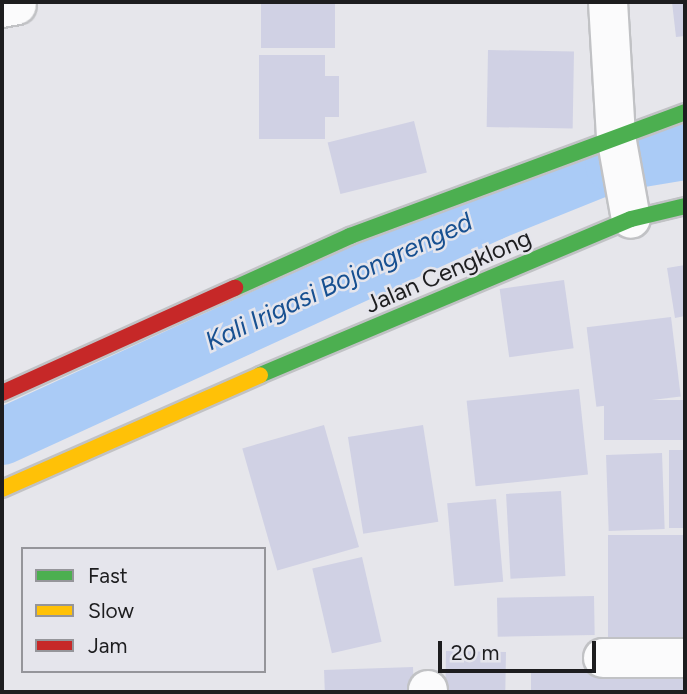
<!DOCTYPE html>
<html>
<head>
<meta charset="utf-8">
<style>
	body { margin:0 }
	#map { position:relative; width:687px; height:694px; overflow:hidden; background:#e6e6eb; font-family:Figtree,sans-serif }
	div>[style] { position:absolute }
	.canal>* { height:56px; margin:-28px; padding:0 28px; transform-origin:28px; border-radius:28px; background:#aacbf6 }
	.building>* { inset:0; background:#d0d1e4; transform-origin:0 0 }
	.roads { filter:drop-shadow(2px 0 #c1c2c5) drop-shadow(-2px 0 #c1c2c5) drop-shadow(0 2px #c1c2c5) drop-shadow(0 -2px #c1c2c5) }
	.street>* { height:38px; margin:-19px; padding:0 19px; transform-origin:19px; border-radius:19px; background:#fbfbfc }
	.fast>* { height:16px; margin:-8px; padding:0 8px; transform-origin:8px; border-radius:8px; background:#4caf50 }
	.slow>* { height:16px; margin:-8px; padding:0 8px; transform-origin:8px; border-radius:8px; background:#ffc107 }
	.jam>* { height:16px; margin:-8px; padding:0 8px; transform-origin:8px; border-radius:8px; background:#c62828 }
	span { translate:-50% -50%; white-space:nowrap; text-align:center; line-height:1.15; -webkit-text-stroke:5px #e5e5ec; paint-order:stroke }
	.street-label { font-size:24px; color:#1d1d1f }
	.water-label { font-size:26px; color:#175091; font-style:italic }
	.frame { position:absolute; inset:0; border:4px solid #1d1d1f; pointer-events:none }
	.legend { position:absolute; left:21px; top:547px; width:245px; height:126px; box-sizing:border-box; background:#e5e5ec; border:2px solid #95959a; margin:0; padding:9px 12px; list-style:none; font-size:21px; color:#1d1d1f }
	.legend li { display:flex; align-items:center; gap:14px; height:35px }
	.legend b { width:35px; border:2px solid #95959a }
	.scale { position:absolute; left:438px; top:641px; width:158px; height:32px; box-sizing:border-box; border:4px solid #1d1d1f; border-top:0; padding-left:9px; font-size:21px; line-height:24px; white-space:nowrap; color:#1d1d1f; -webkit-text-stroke:5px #e5e5ec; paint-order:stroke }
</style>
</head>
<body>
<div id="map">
	<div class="canal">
		<i style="left:2px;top:437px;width:538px;rotate:-24.61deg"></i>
		<i style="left:491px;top:213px;width:131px;rotate:-21.9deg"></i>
		<i style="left:613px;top:164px;width:73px;rotate:-9.5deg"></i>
	</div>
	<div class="building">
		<i style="left:261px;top:2px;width:74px;height:46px"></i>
		<i style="clip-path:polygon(672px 2px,685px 2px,685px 36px,676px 37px)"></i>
		<i style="left:488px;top:50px;width:86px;height:77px;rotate:1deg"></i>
		<i style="clip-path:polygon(259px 55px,325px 55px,325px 76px,339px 76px,339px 117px,325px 117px,325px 139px,259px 139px)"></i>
		<i style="left:414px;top:121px;width:53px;height:89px;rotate:76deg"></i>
		<i style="clip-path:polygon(685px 265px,685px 316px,675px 318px,667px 268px)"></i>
		<i style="left:564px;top:280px;width:69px;height:65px;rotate:82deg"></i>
		<i style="left:671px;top:317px;width:80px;height:85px;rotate:83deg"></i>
		<i style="left:579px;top:389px;width:86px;height:113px;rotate:84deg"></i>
		<i style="left:685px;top:400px;width:40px;height:81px;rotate:90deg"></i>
		<i style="left:324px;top:425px;width:127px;height:85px;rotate:74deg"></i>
		<i style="left:423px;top:425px;width:98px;height:76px;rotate:81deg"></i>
		<i style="left:685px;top:450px;width:78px;height:16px;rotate:90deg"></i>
		<i style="left:662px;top:453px;width:76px;height:56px;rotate:88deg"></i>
		<i style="left:561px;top:491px;width:85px;height:55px;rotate:87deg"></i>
		<i style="left:496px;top:499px;width:83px;height:49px;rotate:85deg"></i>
		<i style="left:685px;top:535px;width:104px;height:77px;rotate:90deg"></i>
		<i style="left:362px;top:557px;width:87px;height:51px;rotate:77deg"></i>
		<i style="left:594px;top:596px;width:39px;height:97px;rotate:89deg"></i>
		<i style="left:446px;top:651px;width:60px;height:41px;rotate:1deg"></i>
		<i style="left:413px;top:667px;width:25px;height:89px;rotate:88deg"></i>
		<i style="left:685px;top:671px;width:21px;height:154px;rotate:90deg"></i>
	</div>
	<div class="roads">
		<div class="street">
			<i style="left:608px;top:2px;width:134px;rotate:86.6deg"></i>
			<i style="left:616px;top:136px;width:84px;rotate:79.8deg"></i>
			<i style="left:2px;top:8px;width:15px;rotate:-11deg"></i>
			<i style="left:603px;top:658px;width:82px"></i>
			<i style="left:428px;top:692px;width:2px;rotate:-90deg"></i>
		</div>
		<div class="fast">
			<i style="left:235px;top:288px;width:126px;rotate:-24.3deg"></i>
			<i style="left:350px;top:236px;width:357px;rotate:-20.3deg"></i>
			<i style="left:260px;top:375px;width:402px;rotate:-22.8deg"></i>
			<i style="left:631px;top:219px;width:56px;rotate:-13.5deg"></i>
		</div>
		<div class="slow">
			<i style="left:2px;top:489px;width:282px;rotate:-23.8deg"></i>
		</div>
		<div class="jam">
			<i style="left:2px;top:393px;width:256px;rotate:-24.3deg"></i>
		</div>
	</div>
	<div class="street-label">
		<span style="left:448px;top:271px;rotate:-23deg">Jalan Cengklong</span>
	</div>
	<div class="water-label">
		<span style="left:339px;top:282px;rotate:-25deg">Kali Irigasi Bojongrenged</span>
	</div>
	<div class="frame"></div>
	<ul class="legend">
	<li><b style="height:9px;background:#4caf50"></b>Fast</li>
	<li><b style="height:9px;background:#ffc107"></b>Slow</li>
	<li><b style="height:9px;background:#c62828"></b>Jam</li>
	</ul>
	<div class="scale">20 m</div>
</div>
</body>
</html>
